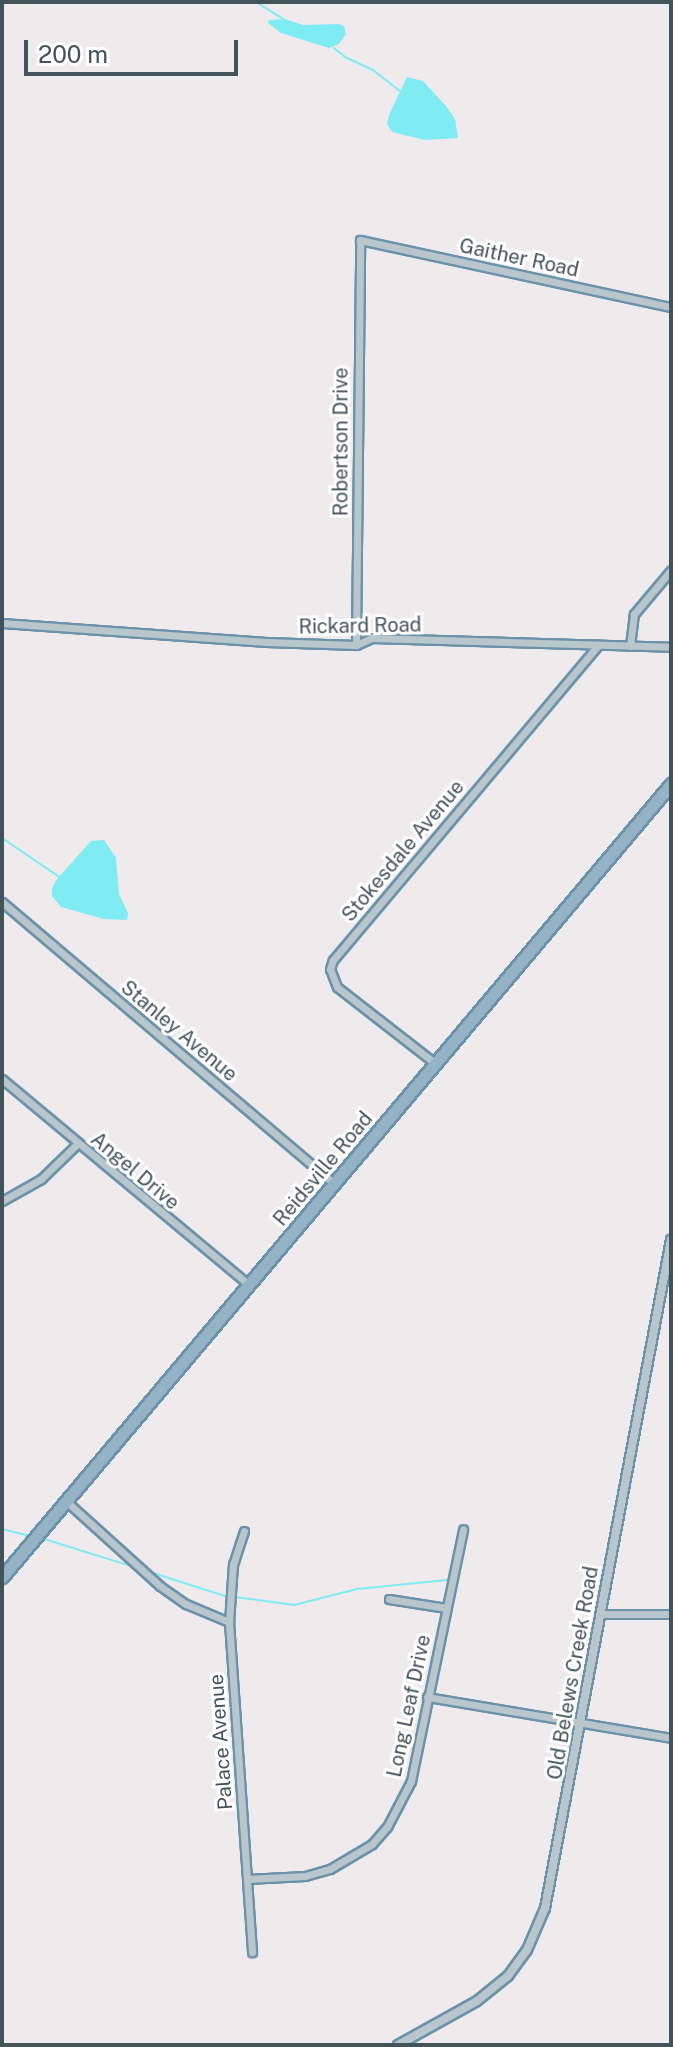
<!DOCTYPE html>
<html>
<head>
<meta charset="utf-8">
<style>
	body { margin:0 }
	#map { position:relative; width:673px; height:2047px; overflow:hidden; background:#efebec; font-family:"Public Sans",sans-serif }
	div>[style] { position:absolute }
	.water>* { inset:0; background:#7febf2 }
	.stream>* { height:2px; margin:-1px; padding:0 1px; transform-origin:1px; border-radius:1px; background:#7febf2 }
	.roads { filter:drop-shadow(2px 0 #6a93ab) drop-shadow(-2px 0 #6a93ab) drop-shadow(0 2px #6a93ab) drop-shadow(0 -2px #6a93ab) }
	.minor>* { height:7px; margin:-3.5px; padding:0 3.5px; transform-origin:3.5px; border-radius:3.5px; background:#b9c7cd }
	.tertiary>* { height:8px; margin:-4px; padding:0 4px; transform-origin:4px; border-radius:4px; background:#b9c7cd }
	.trunk>* { height:11px; margin:-5.5px; padding:0 5.5px; transform-origin:5.5px; border-radius:5.5px; background:#94b4c6 }
	span { translate:-50% -50%; white-space:nowrap; text-align:center; line-height:1.15; -webkit-text-stroke:6px #fff; paint-order:stroke }
	.street-label { font-size:20px; color:#43535a }
	.frame { position:absolute; inset:0; border:4px solid #43535a; pointer-events:none }
	.scale { position:absolute; left:24px; top:40px; width:214px; height:36px; box-sizing:border-box; border:4px solid #43535a; border-top:0; padding-left:10px; font-size:24px; line-height:28px; white-space:nowrap; color:#43535a; -webkit-text-stroke:6px #fff; paint-order:stroke }
</style>
</head>
<body>
<div id="map">
	<div class="water">
		<i style="clip-path:polygon(285px 19px,303px 25px,339px 24px,344px 26px,346px 34px,339px 44px,329px 48px,281px 33px,268px 23px,269px 20px)"></i>
		<i style="clip-path:polygon(407px 77px,423px 81px,446px 106px,455px 119px,458px 138px,425px 140px,392px 132px,387px 124px,389px 115px)"></i>
		<i style="clip-path:polygon(104px 840px,116px 858px,119px 894px,128px 913px,127px 920px,104px 919px,61px 907px,52px 896px,52px 888px,58px 878px,91px 841px)"></i>
	</div>
	<div class="stream">
		<i style="left:256px;top:2px;width:32px;rotate:32deg"></i>
		<i style="left:334px;top:48px;width:14px;rotate:39deg"></i>
		<i style="left:345px;top:57px;width:31px;rotate:25deg"></i>
		<i style="left:373px;top:70px;width:36px;rotate:38deg"></i>
		<i style="left:2px;top:838px;width:71px;rotate:34.1deg"></i>
		<i style="left:2px;top:1529px;width:30px;rotate:14deg"></i>
		<i style="left:41px;top:1538px;width:97px;rotate:17.3deg"></i>
		<i style="left:147px;top:1571px;width:85px;rotate:17.8deg"></i>
		<i style="left:235px;top:1597px;width:60px;rotate:7.7deg"></i>
		<i style="left:294px;top:1605px;width:65px;rotate:-14.3deg"></i>
		<i style="left:357px;top:1589px;width:100px;rotate:-5.7deg"></i>
	</div>
	<div class="roads">
		<div class="minor">
			<i style="left:2px;top:623px;width:265px;rotate:4.1deg"></i>
			<i style="left:266px;top:642px;width:90px;rotate:1.9deg"></i>
			<i style="left:356px;top:645px;width:17px;rotate:-24deg"></i>
			<i style="left:372px;top:638px;width:299px;rotate:1.7deg"></i>
			<i style="left:356px;top:645px;width:405px;rotate:-89.4deg"></i>
			<i style="left:360px;top:240px;width:318px;rotate:12.2deg"></i>
			<i style="left:630px;top:646px;width:32px;rotate:-83deg"></i>
			<i style="left:634px;top:614px;width:57px;rotate:-49.9deg"></i>
			<i style="left:2px;top:902px;width:436px;rotate:40.3deg"></i>
			<i style="left:436px;top:1064px;width:125px;rotate:-142.1deg"></i>
			<i style="left:337px;top:987px;width:19px;rotate:-111deg"></i>
			<i style="left:330px;top:969px;width:9px;rotate:-72deg"></i>
			<i style="left:333px;top:960px;width:412px;rotate:-49.9deg"></i>
			<i style="left:2px;top:1079px;width:322px;rotate:39.8deg"></i>
			<i style="left:2px;top:1201px;width:45px;rotate:-29.4deg"></i>
			<i style="left:41px;top:1179px;width:50px;rotate:-44.2deg"></i>
			<i style="left:66px;top:1501px;width:127px;rotate:42.1deg"></i>
			<i style="left:160px;top:1586px;width:32px;rotate:35deg"></i>
			<i style="left:186px;top:1604px;width:47px;rotate:22.7deg"></i>
			<i style="left:244px;top:1531px;width:35px;rotate:108deg"></i>
			<i style="left:233px;top:1564px;width:58px;rotate:93.9deg"></i>
			<i style="left:229px;top:1622px;width:331px;rotate:86deg"></i>
			<i style="left:389px;top:1599px;width:58px;rotate:9deg"></i>
			<i style="left:600px;top:1614px;width:71px"></i>
			<i style="left:427px;top:1697px;width:247px;rotate:9.5deg"></i>
			<i style="left:247px;top:1879px;width:58px;rotate:-3deg"></i>
			<i style="left:305px;top:1876px;width:26px;rotate:-16deg"></i>
			<i style="left:330px;top:1869px;width:49px;rotate:-30.8deg"></i>
			<i style="left:372px;top:1844px;width:23px;rotate:-49deg"></i>
			<i style="left:387px;top:1827px;width:52px;rotate:-62.4deg"></i>
			<i style="left:411px;top:1781px;width:257px;rotate:-78.3deg"></i>
		</div>
		<div class="tertiary">
			<i style="left:398px;top:2045px;width:90px;rotate:-29.1deg"></i>
			<i style="left:477px;top:2001px;width:40px;rotate:-39deg"></i>
			<i style="left:508px;top:1976px;width:32px;rotate:-54deg"></i>
			<i style="left:527px;top:1950px;width:46px;rotate:-66.8deg"></i>
			<i style="left:545px;top:1908px;width:680px;rotate:-79.32deg"></i>
		</div>
		<div class="trunk">
			<i style="left:2px;top:1577px;width:1038px;rotate:-49.85deg"></i>
		</div>
	</div>
	<div class="street-label">
		<span style="left:519px;top:258px;rotate:12deg">Gaither Road</span>
		<span style="left:341px;top:442px;rotate:-90deg">Robertson Drive</span>
		<span style="left:360px;top:626px;rotate:-1deg">Rickard Road</span>
		<span style="left:403px;top:851px;rotate:-50deg">Stokesdale Avenue</span>
		<span style="left:179px;top:1031px;rotate:40deg">Stanley Avenue</span>
		<span style="left:323px;top:1169px;rotate:-50deg">Reidsville Road</span>
		<span style="left:135px;top:1171px;rotate:40deg">Angel Drive</span>
		<span style="left:573px;top:1673px;rotate:-80deg">Old Belews Creek Road</span>
		<span style="left:409px;top:1706px;rotate:-78deg">Long Leaf Drive</span>
		<span style="left:221px;top:1742px;rotate:-94deg">Palace Avenue</span>
	</div>
	<div class="frame"></div>
	<div class="scale">200 m</div>
</div>
</body>
</html>
